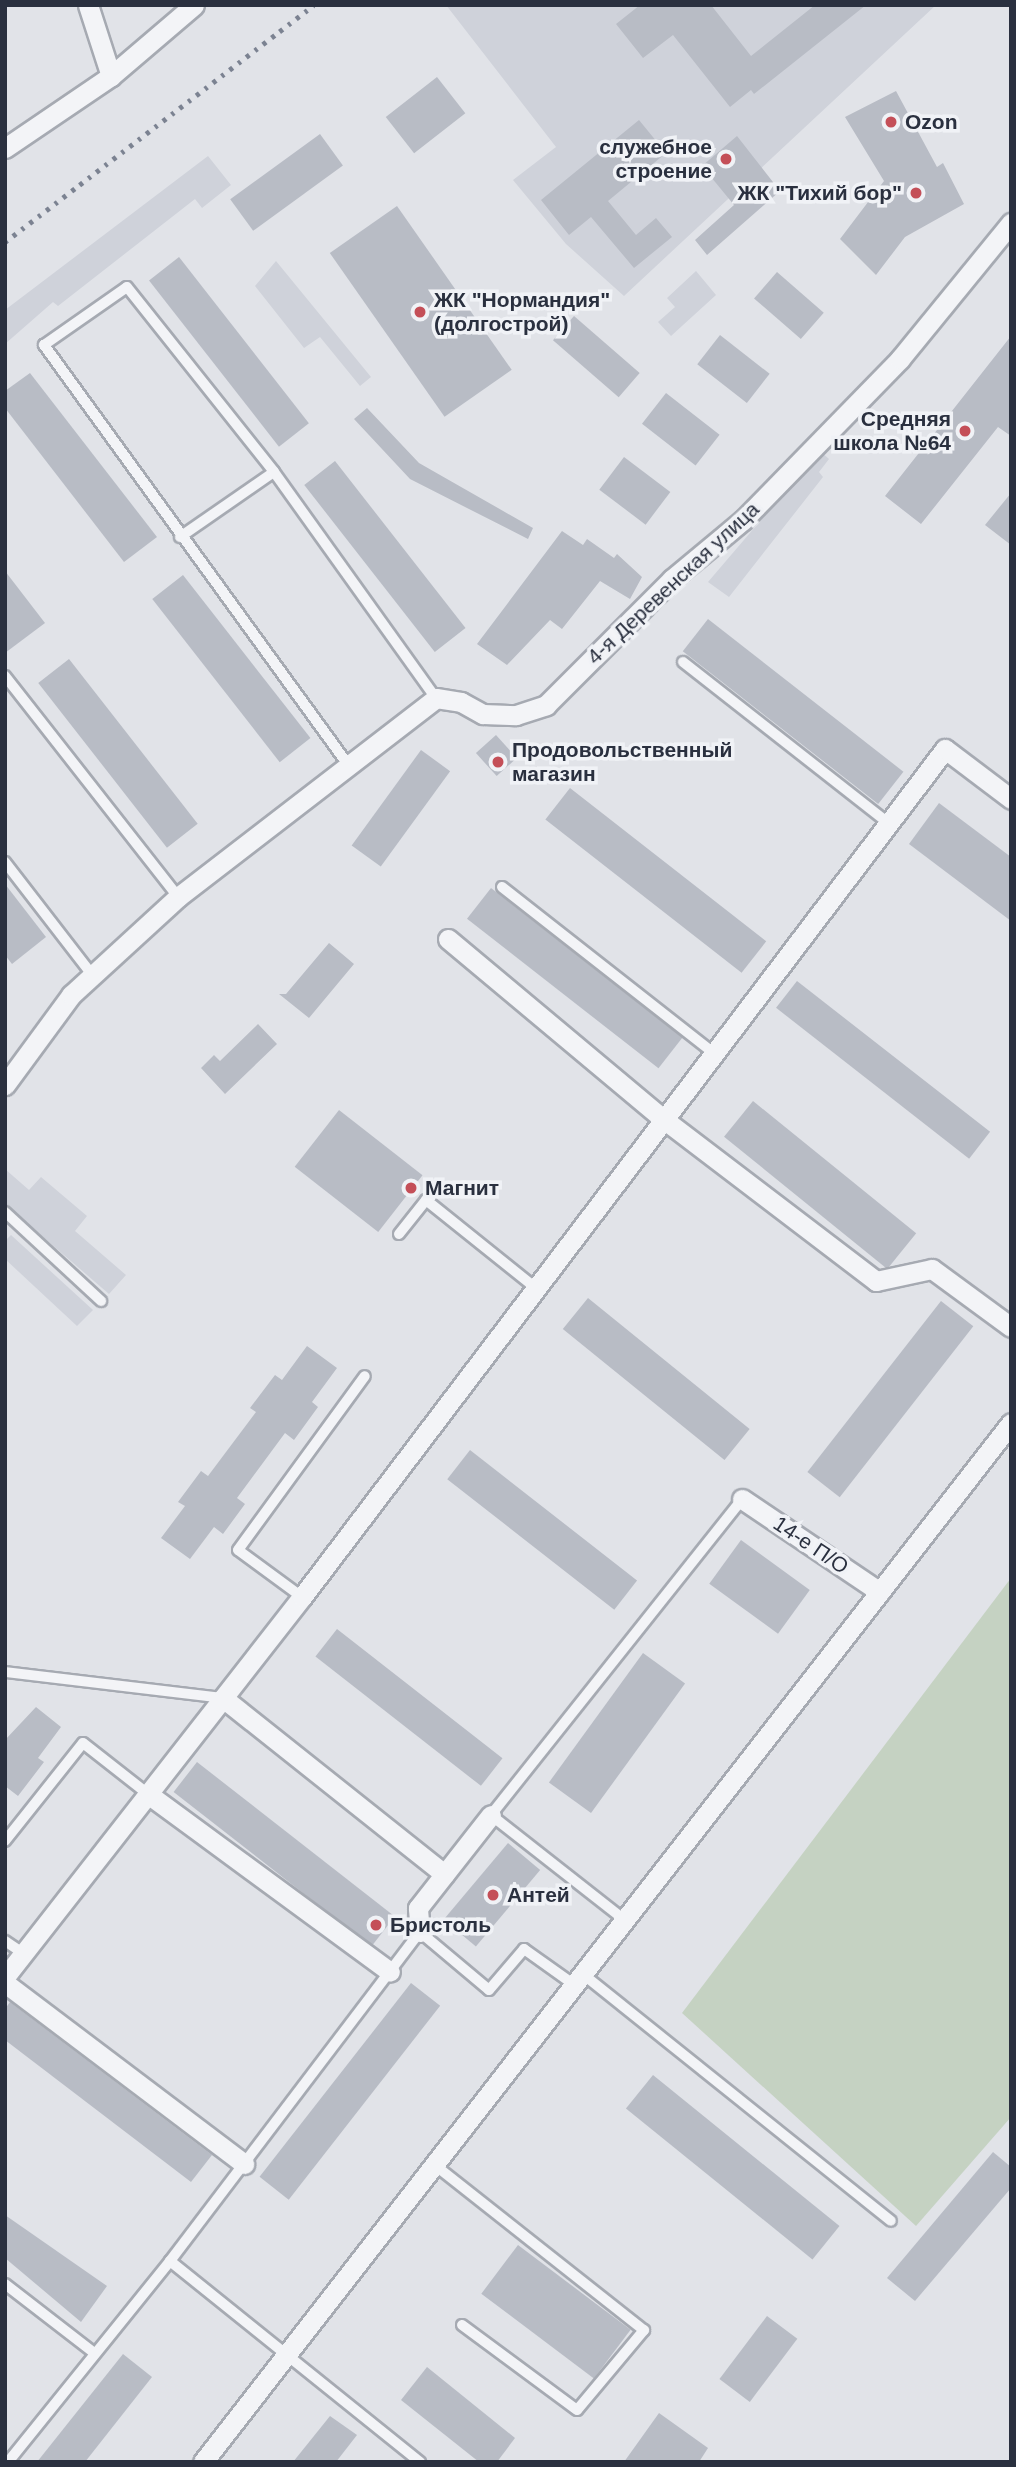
<!DOCTYPE html>
<html>
<head>
<meta charset="utf-8">
<style>
	body { margin:0 }
	#map { position:relative; width:1016px; height:2467px; overflow:hidden; background:#e1e3e8; font-family:Helvetica,sans-serif }
	div>[style] { position:absolute }
	.built>* { inset:0; background:#cfd2da }
	.green>* { inset:0; background:#c5d2c2 }
	.building>* { inset:0; background:#b8bcc5; transform-origin:0 0 }
	.roads { filter:drop-shadow(2px 0 #a6aab2) drop-shadow(-2px 0 #a6aab2) drop-shadow(0 2px #a6aab2) drop-shadow(0 -2px #a6aab2) }
	.service>* { height:10px; margin:-5px; padding:0 5px; transform-origin:5px; border-radius:5px; background:#f3f4f7 }
	.minor>* { height:19px; margin:-9.5px; padding:0 9.5px; transform-origin:9.5px; border-radius:9.5px; background:#f3f4f7 }
	.rail>* { height:5px; margin-top:-2.5px; transform-origin:0; background:repeating-linear-gradient(90deg,#7b8291 0 3.5px,transparent 0 10.5px) }
	.dots>* { width:19px; height:19px; translate:-50% -50%; box-sizing:border-box; border:4px solid #f0f2f6; border-radius:50% }
	span { translate:-50% -50%; white-space:nowrap; text-align:center; line-height:1.15; -webkit-text-stroke:7px #f0f2f6; paint-order:stroke }
	.poi-label { font-size:21px; color:#2a303f; font-weight:700 }
	.left { translate:0 -50%; text-align:left }
	.right { translate:-100% -50%; text-align:right }
	.street-label { font-size:21px; color:#2a303f }
	.frame { position:absolute; inset:0; border:7px solid #2a303f; pointer-events:none }
</style>
</head>
<body>
<div id="map">
	<div class="built">
		<i style="clip-path:polygon(446px 5px,936px 5px,624px 296px,566px 244px,513px 180px,556px 147px)"></i>
		<i style="clip-path:polygon(208px 156px,231px 185px,202px 208px,195px 199px,58px 306px,53px 302px,5px 344px,5px 310px)"></i>
		<i style="clip-path:polygon(276px 261px,371px 377px,360px 386px,320px 337px,304px 348px,255px 286px)"></i>
		<i style="clip-path:polygon(696px 271px,716px 295px,671px 336px,658px 322px,675px 307px,667px 298px)"></i>
		<i style="clip-path:polygon(820px 451px,829px 459px,819px 472px,823px 477px,729px 597px,708px 582px)"></i>
		<i style="clip-path:polygon(5px 1169px,29px 1190px,41px 1177px,87px 1216px,75px 1231px,126px 1275px,109px 1294px,5px 1204px)"></i>
		<i style="clip-path:polygon(11px 1235px,93px 1310px,77px 1326px,5px 1259px,5px 1241px)"></i>
	</div>
	<div class="green">
		<i style="clip-path:polygon(1011px 1578px,1011px 2117px,916px 2226px,682px 2013px)"></i>
	</div>
	<div class="building">
		<i style="clip-path:polygon(640px 5px,711px 5px,751px 56px,815px 5px,866px 5px,754px 94px,751px 90px,730px 107px,673px 35px,643px 58px,616px 24px)"></i>
		<i style="left:437px;top:77px;width:46px;height:65px;rotate:52deg"></i>
		<i style="clip-path:polygon(896px 91px,937px 167px,943px 163px,964px 204px,905px 237px,876px 275px,840px 239px,884px 181px,845px 117px)"></i>
		<i style="clip-path:polygon(639px 120px,666px 153px,608px 201px,636px 235px,656px 218px,672px 237px,634px 268px,591px 217px,569px 235px,541px 200px)"></i>
		<i style="left:320px;top:134px;width:39px;height:111px;rotate:54deg"></i>
		<i style="clip-path:polygon(737px 136px,780px 191px,707px 255px,695px 240px,734px 205px,702px 166px)"></i>
		<i style="left:397px;top:206px;width:200px;height:82px;rotate:55deg"></i>
		<i style="left:179px;top:257px;width:211px;height:38px;rotate:52deg"></i>
		<i style="left:777px;top:272px;width:62px;height:35px;rotate:41deg"></i>
		<i style="left:574px;top:316px;width:87px;height:32px;rotate:41deg"></i>
		<i style="left:720px;top:335px;width:63px;height:37px;rotate:38deg"></i>
		<i style="clip-path:polygon(1011px 336px,1011px 436px,998px 427px,921px 524px,885px 496px)"></i>
		<i style="clip-path:polygon(30px 373px,157px 537px,124px 562px,5px 408px,5px 391px)"></i>
		<i style="left:666px;top:393px;width:68px;height:39px;rotate:38deg"></i>
		<i style="clip-path:polygon(367px 408px,419px 463px,533px 528px,528px 539px,410px 479px,354px 419px)"></i>
		<i style="left:624px;top:457px;width:58px;height:41px;rotate:37deg"></i>
		<i style="left:335px;top:461px;width:212px;height:39px;rotate:52deg"></i>
		<i style="clip-path:polygon(1011px 493px,1011px 545px,985px 525px)"></i>
		<i style="clip-path:polygon(562px 531px,583px 545px,587px 539px,614px 558px,617px 554px,642px 577px,630px 599px,600px 581px,562px 629px,550px 620px,507px 665px,477px 644px)"></i>
		<i style="clip-path:polygon(5px 571px,45px 623px,5px 653px)"></i>
		<i style="left:183px;top:575px;width:207px;height:39px;rotate:52deg"></i>
		<i style="left:708px;top:619px;width:248px;height:41px;rotate:38deg"></i>
		<i style="left:69px;top:659px;width:209px;height:39px;rotate:52deg"></i>
		<i style="left:496px;top:735px;width:31px;height:27px;rotate:48deg"></i>
		<i style="left:421px;top:750px;width:36px;height:118px;rotate:36deg"></i>
		<i style="left:570px;top:788px;width:249px;height:40px;rotate:38deg"></i>
		<i style="clip-path:polygon(939px 803px,1011px 857px,1011px 921px,909px 844px)"></i>
		<i style="clip-path:polygon(5px 884px,46px 937px,12px 964px,5px 955px)"></i>
		<i style="left:491px;top:888px;width:243px;height:39px;rotate:38deg"></i>
		<i style="clip-path:polygon(329px 943px,354px 964px,309px 1018px,279px 994px,286px 994px)"></i>
		<i style="left:797px;top:981px;width:245px;height:34px;rotate:38deg"></i>
		<i style="clip-path:polygon(258px 1024px,277px 1044px,225px 1094px,201px 1068px,214px 1055px,220px 1061px)"></i>
		<i style="left:753px;top:1101px;width:210px;height:46px;rotate:39deg"></i>
		<i style="left:339px;top:1110px;width:106px;height:72px;rotate:38deg"></i>
		<i style="left:588px;top:1298px;width:208px;height:40px;rotate:39deg"></i>
		<i style="left:941px;top:1301px;width:41px;height:217px;rotate:38deg"></i>
		<i style="clip-path:polygon(307px 1346px,337px 1368px,312px 1402px,318px 1407px,294px 1440px,285px 1433px,237px 1498px,245px 1504px,223px 1534px,214px 1527px,190px 1559px,161px 1538px,185px 1506px,178px 1502px,201px 1471px,208px 1476px,256px 1412px,250px 1408px,275px 1375px,282px 1380px)"></i>
		<i style="left:470px;top:1450px;width:212px;height:37px;rotate:38deg"></i>
		<i style="left:741px;top:1540px;width:85px;height:54px;rotate:36deg"></i>
		<i style="left:337px;top:1629px;width:210px;height:35px;rotate:38deg"></i>
		<i style="left:643px;top:1653px;width:52px;height:160px;rotate:36deg"></i>
		<i style="clip-path:polygon(36px 1707px,61px 1727px,38px 1758px,44px 1762px,18px 1796px,5px 1786px,5px 1740px)"></i>
		<i style="left:197px;top:1762px;width:251px;height:38px;rotate:38deg"></i>
		<i style="left:508px;top:1843px;width:42px;height:100px;rotate:40deg"></i>
		<i style="left:411px;top:1983px;width:37px;height:246px;rotate:38deg"></i>
		<i style="clip-path:polygon(10px 2002px,212px 2155px,191px 2182px,5px 2040px,5px 2009px)"></i>
		<i style="left:653px;top:2075px;width:240px;height:43px;rotate:39deg"></i>
		<i style="clip-path:polygon(993px 2152px,1011px 2167px,1011px 2188px,915px 2301px,887px 2278px)"></i>
		<i style="clip-path:polygon(5px 2215px,107px 2286px,81px 2322px,5px 2258px)"></i>
		<i style="left:518px;top:2245px;width:141px;height:61px;rotate:37deg"></i>
		<i style="left:767px;top:2316px;width:38px;height:79px;rotate:37deg"></i>
		<i style="clip-path:polygon(123px 2354px,152px 2377px,85px 2462px,37px 2462px)"></i>
		<i style="clip-path:polygon(427px 2367px,515px 2438px,497px 2462px,479px 2462px,401px 2400px)"></i>
		<i style="clip-path:polygon(659px 2413px,708px 2448px,699px 2462px,624px 2462px)"></i>
		<i style="clip-path:polygon(330px 2416px,357px 2435px,336px 2462px,293px 2462px)"></i>
	</div>
	<div class="roads">
		<div class="service">
			<i style="left:180px;top:537px;width:114px;rotate:-34.7deg"></i>
			<i style="left:683px;top:662px;width:261px;rotate:38.1deg"></i>
			<i style="left:5px;top:676px;width:281px;rotate:51.9deg"></i>
			<i style="left:349px;top:766px;width:520px;rotate:-125.92deg"></i>
			<i style="left:44px;top:345px;width:101px;rotate:-34.9deg"></i>
			<i style="left:127px;top:287px;width:236px;rotate:51.5deg"></i>
			<i style="left:274px;top:472px;width:278px;rotate:54.4deg"></i>
			<i style="left:5px;top:862px;width:145px;rotate:52.3deg"></i>
			<i style="left:502px;top:887px;width:272px;rotate:38.1deg"></i>
			<i style="left:5px;top:1212px;width:131px;rotate:42.8deg"></i>
			<i style="left:399px;top:1234px;width:43px;rotate:-51.5deg"></i>
			<i style="left:426px;top:1200px;width:142px;rotate:38.7deg"></i>
			<i style="left:302px;top:1597px;width:79px;rotate:-143.7deg"></i>
			<i style="left:238px;top:1550px;width:215px;rotate:-53.9deg"></i>
			<i style="left:5px;top:1672px;width:220px;rotate:6.8deg"></i>
			<i style="left:5px;top:1841px;width:125px;rotate:-51.5deg"></i>
			<i style="left:83px;top:1743px;width:83px;rotate:38.1deg"></i>
			<i style="left:626px;top:1921px;width:172px;rotate:-141.9deg"></i>
			<i style="left:491px;top:1815px;width:404px;rotate:-51.5deg"></i>
			<i style="left:5px;top:1941px;width:22px;rotate:34deg"></i>
			<i style="left:584px;top:1975px;width:393px;rotate:38.7deg"></i>
			<i style="left:436px;top:2166px;width:265px;rotate:38.3deg"></i>
			<i style="left:644px;top:2330px;width:104px;rotate:129.9deg"></i>
			<i style="left:577px;top:2410px;width:143px;rotate:-143.5deg"></i>
			<i style="left:170px;top:2261px;width:413px;rotate:-52.8deg"></i>
			<i style="left:420px;top:1932px;width:90px;rotate:40deg"></i>
			<i style="left:489px;top:1990px;width:54px;rotate:-49.5deg"></i>
			<i style="left:524px;top:1949px;width:64px;rotate:35.4deg"></i>
			<i style="left:5px;top:2284px;width:111px;rotate:37.7deg"></i>
			<i style="left:8px;top:2462px;width:258px;rotate:-51.1deg"></i>
			<i style="left:170px;top:2261px;width:321px;rotate:38.8deg"></i>
		</div>
		<div class="minor">
			<i style="left:88px;top:5px;width:75px;rotate:72.1deg"></i>
			<i style="left:5px;top:148px;width:128px;rotate:-34.2deg"></i>
			<i style="left:111px;top:76px;width:109px;rotate:-40.5deg"></i>
			<i style="left:448px;top:939px;width:284px;rotate:39.9deg"></i>
			<i style="left:666px;top:1121px;width:264px;rotate:37.3deg"></i>
			<i style="left:876px;top:1281px;width:57px;rotate:-12.1deg"></i>
			<i style="left:932px;top:1269px;width:98px;rotate:36.3deg"></i>
			<i style="left:5px;top:1085px;width:112px;rotate:-53.7deg"></i>
			<i style="left:71px;top:995px;width:145px;rotate:-42.5deg"></i>
			<i style="left:178px;top:897px;width:326px;rotate:-37.6deg"></i>
			<i style="left:436px;top:698px;width:25px;rotate:9deg"></i>
			<i style="left:461px;top:702px;width:25px;rotate:29deg"></i>
			<i style="left:483px;top:714px;width:33px;rotate:2deg"></i>
			<i style="left:516px;top:715px;width:32px;rotate:-18deg"></i>
			<i style="left:546px;top:705px;width:178px;rotate:-45deg"></i>
			<i style="left:672px;top:579px;width:92px;rotate:-39.7deg"></i>
			<i style="left:743px;top:520px;width:225px;rotate:-45.7deg"></i>
			<i style="left:900px;top:359px;width:176px;rotate:-50.8deg"></i>
			<i style="left:742px;top:1499px;width:166px;rotate:34deg"></i>
			<i style="left:223px;top:1698px;width:283px;rotate:38.5deg"></i>
			<i style="left:148px;top:1794px;width:300px;rotate:36.3deg"></i>
			<i style="left:420px;top:1932px;width:24px;rotate:-95deg"></i>
			<i style="left:418px;top:1908px;width:118px;rotate:-51.9deg"></i>
			<i style="left:5px;top:1977px;width:482px;rotate:-52deg"></i>
			<i style="left:302px;top:1597px;width:1064px;rotate:-52.83deg"></i>
			<i style="left:945px;top:749px;width:83px;rotate:37.1deg"></i>
			<i style="left:5px;top:1983px;width:300px;rotate:37.1deg"></i>
			<i style="left:203px;top:2462px;width:1316px;rotate:-52.13deg"></i>
		</div>
	</div>
	<div class="rail">
		<i style="left:5px;top:242px;width:389px;rotate:-37.5deg"></i>
	</div>
	<div class="dots">
		<i style="left:891px;top:122px;background:#c44f58"></i>
		<i style="left:726px;top:159px;background:#c44f58"></i>
		<i style="left:916px;top:193px;background:#c44f58"></i>
		<i style="left:420px;top:312px;background:#c44f58"></i>
		<i style="left:965px;top:431px;background:#c44f58"></i>
		<i style="left:498px;top:762px;background:#c44f58"></i>
		<i style="left:411px;top:1188px;background:#c44f58"></i>
		<i style="left:493px;top:1895px;background:#c44f58"></i>
		<i style="left:376px;top:1925px;background:#c44f58"></i>
	</div>
	<div class="poi-label">
		<span class="left" style="left:905px;top:122px">Ozon</span>
		<span class="right" style="left:712px;top:159px">служебное<br>строение</span>
		<span class="right" style="left:902px;top:193px">ЖК "Тихий бор"</span>
		<span class="left" style="left:434px;top:312px">ЖК "Нормандия"<br>(долгострой)</span>
		<span class="right" style="left:951px;top:431px">Средняя<br>школа №64</span>
		<span class="left" style="left:512px;top:762px">Продовольственный<br>магазин</span>
		<span class="left" style="left:425px;top:1188px">Магнит</span>
		<span class="left" style="left:507px;top:1895px">Антей</span>
		<span class="left" style="left:390px;top:1925px">Бристоль</span>
	</div>
	<div class="street-label">
		<span style="left:673px;top:583px;rotate:-43deg">4-я Деревенская улица</span>
		<span style="left:811px;top:1545px;rotate:34deg">14-е П/О</span>
	</div>
	<div class="frame"></div>
</div>
</body>
</html>
